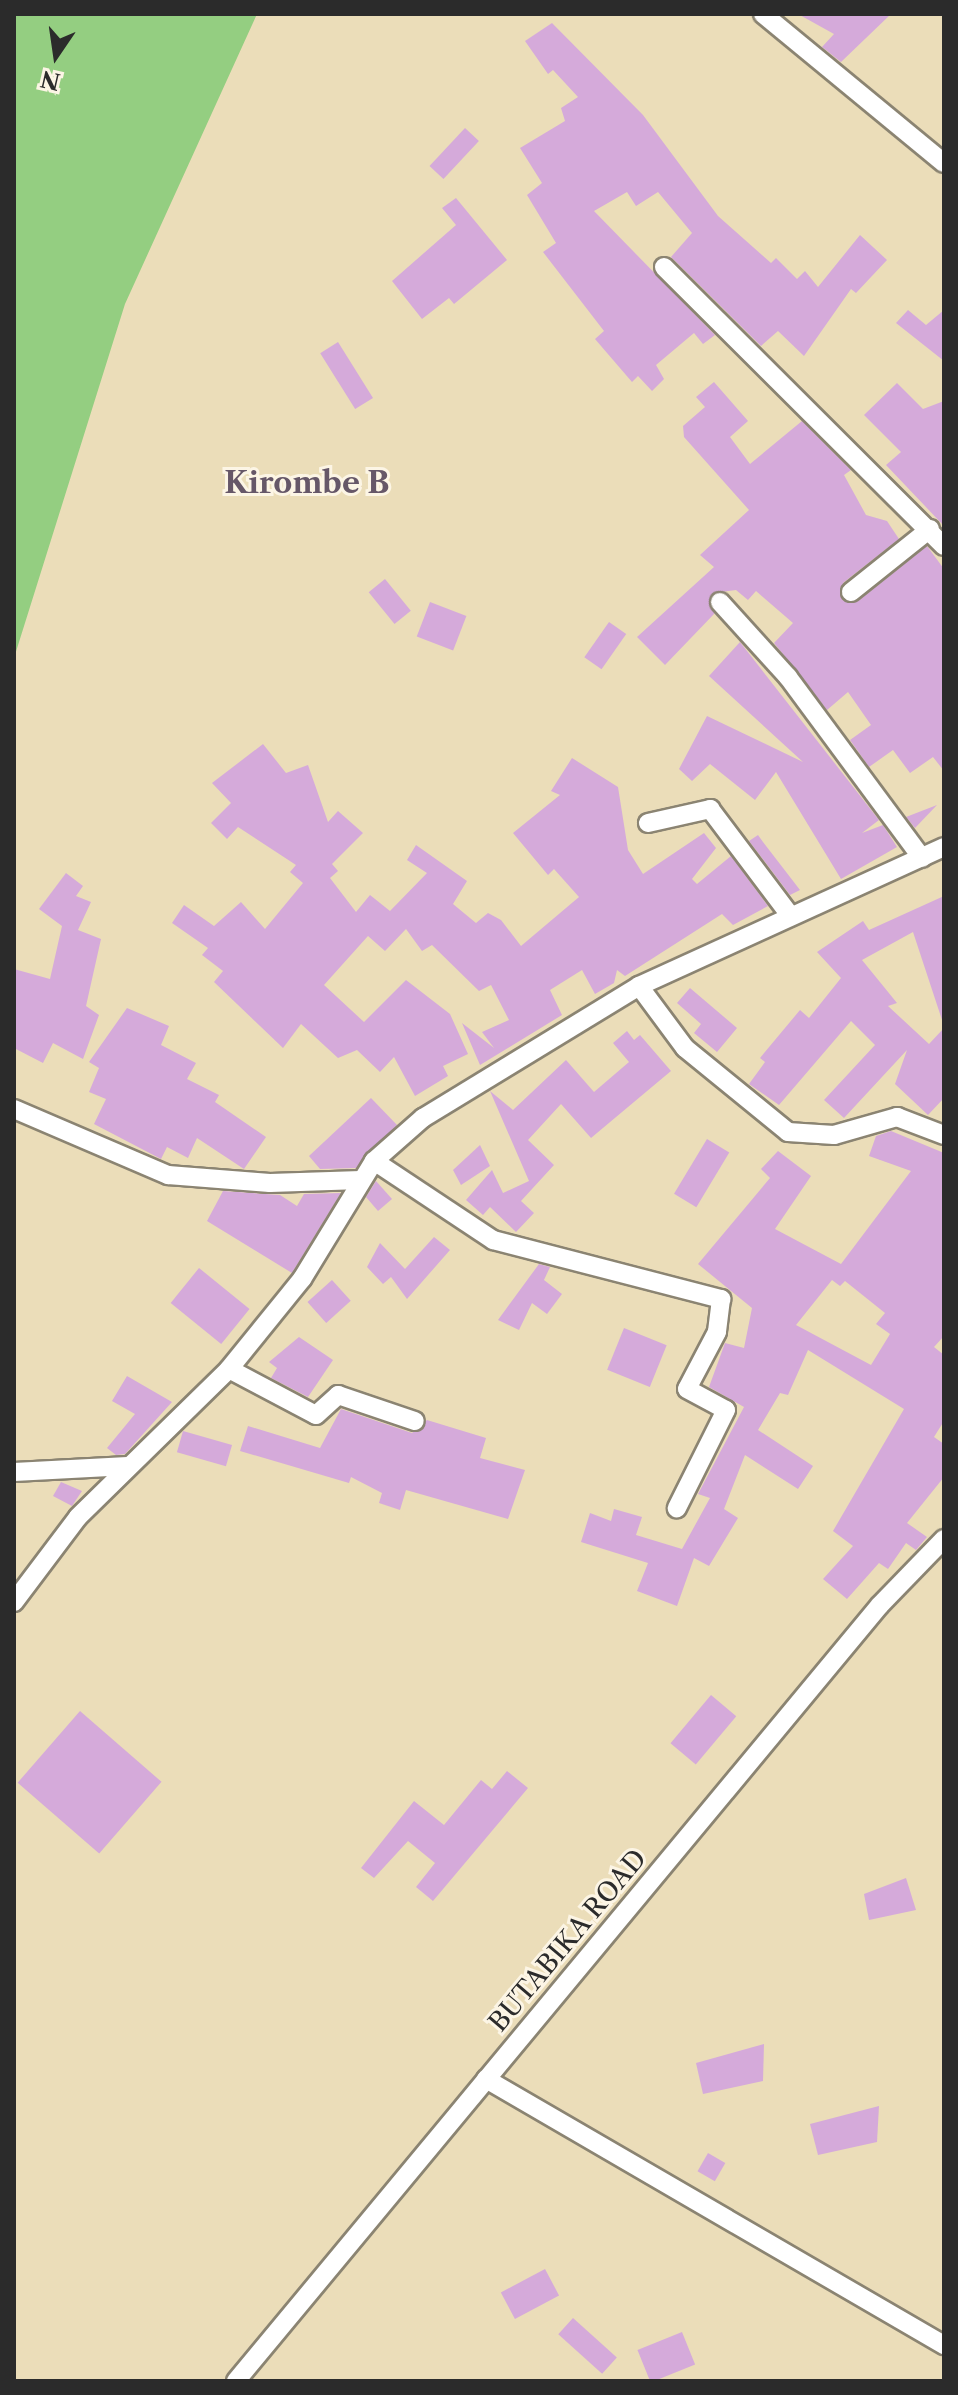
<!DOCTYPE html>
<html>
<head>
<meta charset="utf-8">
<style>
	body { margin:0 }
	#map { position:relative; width:958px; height:2395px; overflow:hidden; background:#ebddb9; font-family:"Libre Caslon Text",serif }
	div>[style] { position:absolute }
	.green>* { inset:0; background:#94ce81 }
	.building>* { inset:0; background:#d5aada; transform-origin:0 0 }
	.roads { filter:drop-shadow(2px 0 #8b8472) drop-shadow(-2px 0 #8b8472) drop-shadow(0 2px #8b8472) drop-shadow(0 -2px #8b8472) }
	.street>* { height:18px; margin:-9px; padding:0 9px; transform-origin:9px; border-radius:9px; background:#fff }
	span { translate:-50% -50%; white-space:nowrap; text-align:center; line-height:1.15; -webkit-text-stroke:6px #fcf5e5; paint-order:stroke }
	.street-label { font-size:26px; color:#2b2b2b }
	.quarter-label { font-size:30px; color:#665768; font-weight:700 }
	.frame { position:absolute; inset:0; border:16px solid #2b2b2b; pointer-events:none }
	.north { position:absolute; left:16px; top:16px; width:80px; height:80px; -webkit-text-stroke:6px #fcf5e5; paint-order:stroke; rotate:193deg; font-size:22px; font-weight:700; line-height:32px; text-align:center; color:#2b2b2b }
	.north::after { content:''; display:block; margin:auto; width:28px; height:36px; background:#2b2b2b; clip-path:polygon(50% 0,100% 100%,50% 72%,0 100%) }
</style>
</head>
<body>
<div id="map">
	<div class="green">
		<i style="clip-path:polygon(14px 14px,257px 14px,125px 304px,14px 658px)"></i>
	</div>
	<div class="building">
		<i style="clip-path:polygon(798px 14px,891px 14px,841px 62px,822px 47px,834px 34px)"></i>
		<i style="clip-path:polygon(552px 23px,643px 115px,718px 216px,771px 263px,776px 258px,797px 279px,805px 271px,818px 287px,860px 235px,887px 260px,856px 293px,851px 289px,804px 356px,778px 331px,761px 346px,671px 257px,692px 233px,658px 192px,636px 206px,627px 192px,594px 211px,715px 335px,703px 344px,694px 333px,656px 365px,664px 379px,652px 391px,638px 376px,632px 382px,595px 339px,604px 331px,543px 252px,556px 243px,527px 195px,542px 183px,520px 148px,565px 121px,561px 108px,578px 97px,553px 70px,548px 74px,525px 41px)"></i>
		<i style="left:465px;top:128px;width:19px;height:52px;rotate:43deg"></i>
		<i style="clip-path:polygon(456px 198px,507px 260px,454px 304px,449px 298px,422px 319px,392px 281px,456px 225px,442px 208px)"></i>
		<i style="clip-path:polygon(908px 310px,926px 325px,944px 310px,944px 361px,896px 323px)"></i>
		<i style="left:338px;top:342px;width:66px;height:21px;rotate:58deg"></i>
		<i style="clip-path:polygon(714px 382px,748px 421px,730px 437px,750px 464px,802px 421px,851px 470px,844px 475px,866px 515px,887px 521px,899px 539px,843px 583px,842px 600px,858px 601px,927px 546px,944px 569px,944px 771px,933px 757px,910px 773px,893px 750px,869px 767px,850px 740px,871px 725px,848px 692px,827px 710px,774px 643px,793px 623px,756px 591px,748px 600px,736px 590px,713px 593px,714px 614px,665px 665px,637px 637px,714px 567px,700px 555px,749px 510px,684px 437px,683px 426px,705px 407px,696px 397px)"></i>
		<i style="clip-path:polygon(897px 383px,923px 409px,944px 401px,944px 526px,886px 465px,901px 452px,864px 415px)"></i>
		<i style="left:385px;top:579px;width:41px;height:21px;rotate:51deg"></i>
		<i style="left:430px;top:602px;width:39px;height:37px;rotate:21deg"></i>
		<i style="left:609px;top:622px;width:21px;height:43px;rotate:35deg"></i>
		<i style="clip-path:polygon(740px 642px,879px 820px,862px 833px,883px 825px,897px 847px,841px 879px,776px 772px,755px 800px,710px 764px,692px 781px,679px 769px,707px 716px,803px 762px,709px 676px)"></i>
		<i style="clip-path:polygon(263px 744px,286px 773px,308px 765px,328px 822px,338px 811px,363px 833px,332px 864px,338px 871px,330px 878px,356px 912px,370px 895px,390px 911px,427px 873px,407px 860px,416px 845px,467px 881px,453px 904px,476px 923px,488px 913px,501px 920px,521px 946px,579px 897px,554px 869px,548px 875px,513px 833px,560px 795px,551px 791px,572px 758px,618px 787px,628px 850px,643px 874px,704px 833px,716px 848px,692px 879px,697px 884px,731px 856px,768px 906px,733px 925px,722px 914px,625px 976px,617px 970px,614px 983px,595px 994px,582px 970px,550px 990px,562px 1015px,480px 1065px,462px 1023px,494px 1048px,482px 1032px,509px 1020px,491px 985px,479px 991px,432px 945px,422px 951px,406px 929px,385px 951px,368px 936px,324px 985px,364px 1022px,406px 980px,450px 1014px,468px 1054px,443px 1066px,448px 1076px,415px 1096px,394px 1057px,380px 1072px,357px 1050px,338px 1058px,301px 1024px,283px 1048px,214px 982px,223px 971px,202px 955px,208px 948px,172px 923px,184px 905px,214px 926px,241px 902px,265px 929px,303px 883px,290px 872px,296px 865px,238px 827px,227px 839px,211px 823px,231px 803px,212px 783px)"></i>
		<i style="clip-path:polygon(937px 805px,915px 828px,906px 817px)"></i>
		<i style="clip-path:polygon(758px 835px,763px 842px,800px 890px,790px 895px,749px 841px)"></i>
		<i style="clip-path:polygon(66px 873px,83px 886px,76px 896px,91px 902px,78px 930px,101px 939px,86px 1006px,99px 1015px,83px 1059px,53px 1043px,43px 1063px,14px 1048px,14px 969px,50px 979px,62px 926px,39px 909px)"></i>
		<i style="clip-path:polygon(944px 896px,944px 1026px,913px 932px,862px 960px,897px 1003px,888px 1006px,929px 1044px,944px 1028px,944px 1098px,928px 1115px,895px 1084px,907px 1050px,844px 1118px,824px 1100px,875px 1045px,851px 1021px,779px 1105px,749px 1084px,765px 1062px,760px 1058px,800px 1010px,809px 1018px,841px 978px,817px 952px,863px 921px,869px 930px)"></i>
		<i style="clip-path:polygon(690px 988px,737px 1028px,717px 1052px,694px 1033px,701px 1024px,677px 1003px)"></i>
		<i style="clip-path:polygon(127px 1008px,169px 1026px,161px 1045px,196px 1063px,187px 1079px,219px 1095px,215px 1102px,266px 1137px,244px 1169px,197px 1138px,188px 1158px,167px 1147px,161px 1159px,94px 1124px,106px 1099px,89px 1092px,99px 1068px,89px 1062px)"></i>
		<i style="clip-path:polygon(627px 1031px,634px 1040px,640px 1035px,671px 1071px,591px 1138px,561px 1104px,528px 1140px,554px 1165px,521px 1201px,534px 1213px,516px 1232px,490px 1207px,483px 1215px,466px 1200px,492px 1170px,503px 1193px,529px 1181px,490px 1091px,513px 1110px,566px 1060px,594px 1092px,629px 1062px,613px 1043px)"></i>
		<i style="clip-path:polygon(371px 1098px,397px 1125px,356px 1168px,320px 1169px,309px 1156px)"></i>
		<i style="clip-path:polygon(evenodd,891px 1131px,944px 1153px,944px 1336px,934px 1347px,944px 1355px,944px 1421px,934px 1437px,944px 1444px,944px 1477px,907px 1523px,927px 1537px,916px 1550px,906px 1543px,888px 1569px,879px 1563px,847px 1599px,823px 1579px,853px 1546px,833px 1531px,904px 1409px,808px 1350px,788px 1395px,780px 1393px,758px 1430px,813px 1466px,798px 1489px,745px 1455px,724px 1509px,738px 1518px,709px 1566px,694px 1558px,677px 1606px,637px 1591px,648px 1563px,581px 1542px,590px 1513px,611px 1521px,614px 1509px,642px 1517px,636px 1535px,682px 1549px,710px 1498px,698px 1494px,744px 1407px,709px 1387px,725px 1343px,744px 1348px,752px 1308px,698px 1264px,770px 1178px,761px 1169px,778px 1151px,811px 1176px,775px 1229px,841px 1264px,911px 1171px,869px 1156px,876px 1136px,891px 1131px,832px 1280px,840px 1286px,845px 1281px,885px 1313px,876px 1324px,890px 1334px,871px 1365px,796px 1325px,832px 1280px)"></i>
		<i style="left:707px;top:1139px;width:26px;height:64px;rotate:31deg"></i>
		<i style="clip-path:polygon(480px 1145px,490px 1166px,461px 1185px,453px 1170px)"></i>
		<i style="clip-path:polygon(376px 1181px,392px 1199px,378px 1211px,366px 1197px)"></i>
		<i style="clip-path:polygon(223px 1191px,280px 1195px,297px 1206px,304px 1194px,341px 1193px,292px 1273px,207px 1221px)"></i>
		<i style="clip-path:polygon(434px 1237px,450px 1250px,407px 1299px,391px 1277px,383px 1284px,367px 1267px,380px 1243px,405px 1269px)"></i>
		<i style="clip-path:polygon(539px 1264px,550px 1267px,544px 1280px,562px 1294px,547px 1314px,532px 1303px,519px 1330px,498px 1320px)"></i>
		<i style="left:199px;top:1268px;width:65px;height:45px;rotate:39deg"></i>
		<i style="left:332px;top:1280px;width:28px;height:33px;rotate:48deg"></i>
		<i style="left:624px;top:1328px;width:46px;height:45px;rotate:22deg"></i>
		<i style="clip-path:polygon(299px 1337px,333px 1360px,308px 1397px,271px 1378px,277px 1368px,269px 1362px)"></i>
		<i style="clip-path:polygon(127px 1376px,172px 1402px,125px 1454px,116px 1455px,107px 1448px,135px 1414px,112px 1401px)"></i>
		<i style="clip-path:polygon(341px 1409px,412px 1433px,427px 1420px,486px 1438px,480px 1458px,525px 1470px,508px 1519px,406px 1490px,400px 1510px,379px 1503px,382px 1493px,351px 1477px,349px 1483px,240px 1451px,248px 1426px,320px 1448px)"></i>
		<i style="left:183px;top:1431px;width:51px;height:22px;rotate:16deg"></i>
		<i style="clip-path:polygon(61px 1482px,82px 1491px,72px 1506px,53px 1496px)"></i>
		<i style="left:711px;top:1695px;width:33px;height:63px;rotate:40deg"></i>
		<i style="left:80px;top:1711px;width:108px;height:95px;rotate:41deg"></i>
		<i style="clip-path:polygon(507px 1771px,528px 1788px,433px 1901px,416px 1887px,435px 1863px,408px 1841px,374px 1878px,361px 1868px,414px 1801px,444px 1825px,481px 1780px,492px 1789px)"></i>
		<i style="clip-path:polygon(906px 1878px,916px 1910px,869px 1920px,864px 1894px)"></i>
		<i style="clip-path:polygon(764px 2044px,763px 2081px,703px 2094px,696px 2063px)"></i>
		<i style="clip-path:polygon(879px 2106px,877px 2142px,818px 2155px,810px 2124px)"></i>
		<i style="left:708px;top:2153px;width:20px;height:21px;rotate:30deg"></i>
		<i style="left:545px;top:2269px;width:30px;height:50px;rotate:62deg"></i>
		<i style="left:573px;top:2318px;width:59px;height:22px;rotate:42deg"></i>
		<i style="left:682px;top:2332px;width:35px;height:48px;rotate:68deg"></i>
	</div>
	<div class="roads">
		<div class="street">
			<i style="left:763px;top:14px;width:234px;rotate:39.5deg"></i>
			<i style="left:664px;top:267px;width:395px;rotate:44.9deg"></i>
			<i style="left:851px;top:592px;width:101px;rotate:-38.6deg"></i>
			<i style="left:720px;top:602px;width:101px;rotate:47.8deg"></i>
			<i style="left:788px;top:677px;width:225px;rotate:53.5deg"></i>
			<i style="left:648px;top:823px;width:64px;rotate:-12.7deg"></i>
			<i style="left:710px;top:809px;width:133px;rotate:53deg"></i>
			<i style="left:639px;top:986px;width:77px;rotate:53.4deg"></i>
			<i style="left:685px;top:1048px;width:133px;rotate:39.2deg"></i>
			<i style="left:788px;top:1132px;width:46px;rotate:3.7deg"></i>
			<i style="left:834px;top:1135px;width:66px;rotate:-15.9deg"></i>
			<i style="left:897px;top:1117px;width:50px;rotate:21deg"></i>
			<i style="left:14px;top:1109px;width:168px;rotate:23.2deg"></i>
			<i style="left:168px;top:1175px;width:102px;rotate:4.5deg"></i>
			<i style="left:270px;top:1183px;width:91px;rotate:-1.9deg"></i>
			<i style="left:374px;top:1161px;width:143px;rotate:33.6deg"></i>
			<i style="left:493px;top:1240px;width:236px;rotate:14.5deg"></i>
			<i style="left:721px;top:1299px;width:33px;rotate:97deg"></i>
			<i style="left:717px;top:1332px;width:64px;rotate:117.8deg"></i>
			<i style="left:687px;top:1389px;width:44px;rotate:28.3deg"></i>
			<i style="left:726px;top:1410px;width:110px;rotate:116.6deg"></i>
			<i style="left:229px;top:1369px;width:98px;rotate:27.9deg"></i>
			<i style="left:316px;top:1415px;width:30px;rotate:-42deg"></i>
			<i style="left:338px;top:1395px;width:81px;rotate:18.7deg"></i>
			<i style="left:14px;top:1472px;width:114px;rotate:-3deg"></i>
			<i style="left:14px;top:1602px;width:106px;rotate:-53deg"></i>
			<i style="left:78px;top:1517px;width:211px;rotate:-44.4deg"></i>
			<i style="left:229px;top:1369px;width:116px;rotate:-51deg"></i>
			<i style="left:302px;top:1279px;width:138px;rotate:-58.6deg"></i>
			<i style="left:374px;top:1161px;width:65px;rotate:-41.3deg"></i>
			<i style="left:423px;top:1118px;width:253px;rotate:-31.4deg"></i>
			<i style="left:639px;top:986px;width:335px;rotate:-24.5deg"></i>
			<i style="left:486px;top:2079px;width:530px;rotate:30.15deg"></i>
			<i style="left:236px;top:2381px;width:1008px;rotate:-50.31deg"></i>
			<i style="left:880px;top:1605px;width:92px;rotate:-45.9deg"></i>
		</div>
	</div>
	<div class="street-label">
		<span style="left:568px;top:1941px;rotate:-50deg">BUTABIKA ROAD</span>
	</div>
	<div class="quarter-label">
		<span style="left:307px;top:483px">Kirombe B</span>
	</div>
	<div class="frame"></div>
	<div class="north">N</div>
</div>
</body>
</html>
